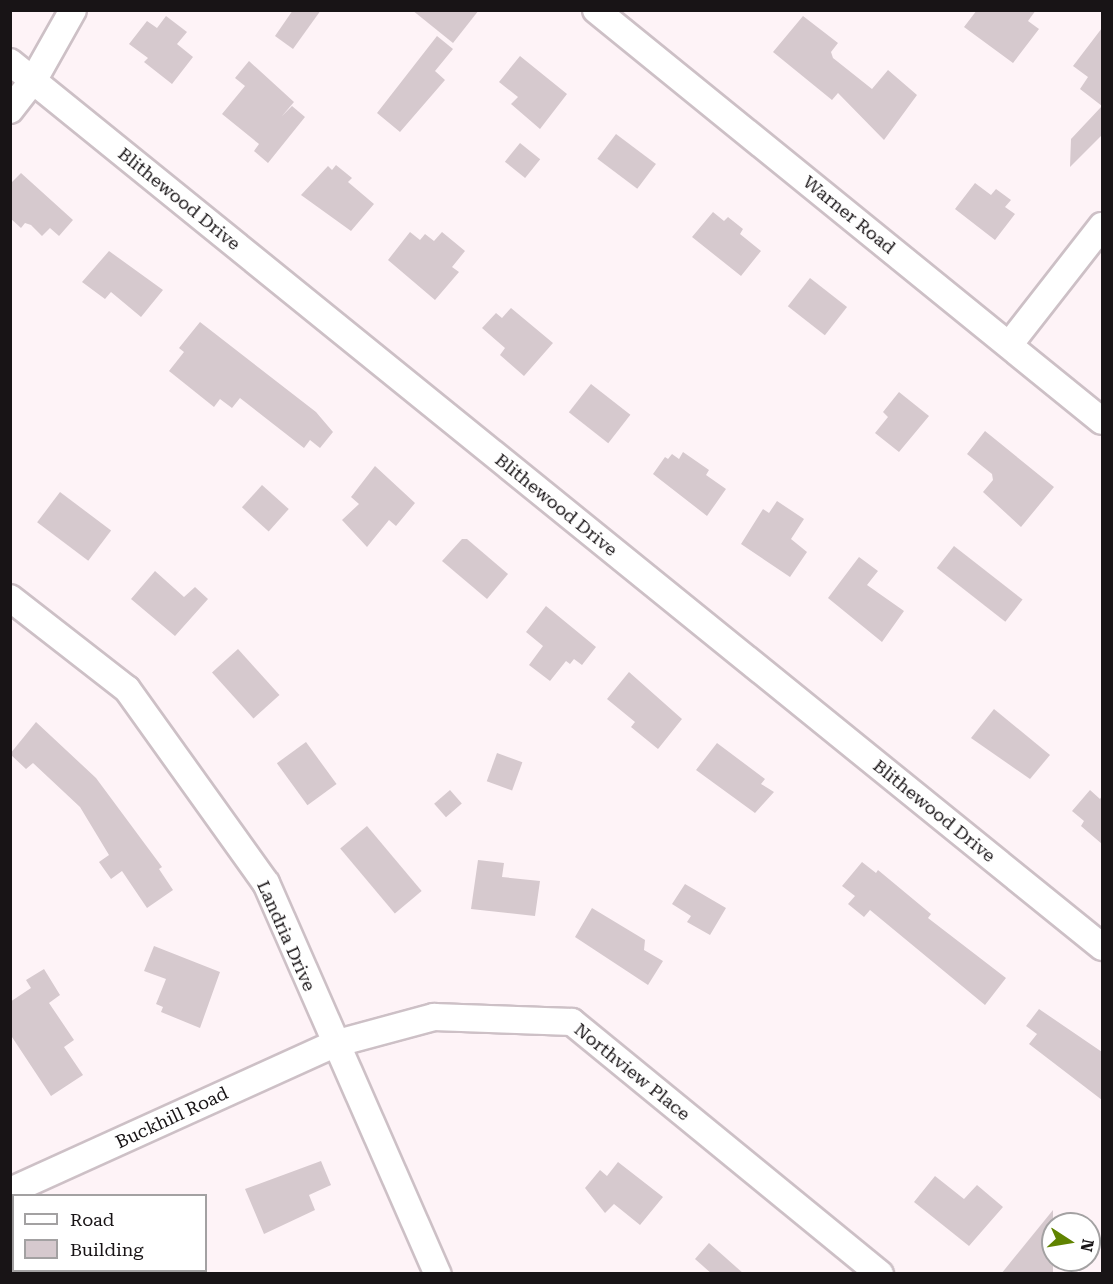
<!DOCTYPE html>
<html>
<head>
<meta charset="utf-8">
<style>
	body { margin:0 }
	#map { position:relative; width:1113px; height:1284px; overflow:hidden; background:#fef3f7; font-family:"Roboto Serif",serif }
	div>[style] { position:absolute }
	.building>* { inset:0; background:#d6c9ce; transform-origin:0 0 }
	.roads { filter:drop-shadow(2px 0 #cdc0c6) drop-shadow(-2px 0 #cdc0c6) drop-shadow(0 2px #cdc0c6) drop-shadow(0 -2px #cdc0c6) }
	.street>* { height:26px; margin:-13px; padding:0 13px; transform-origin:13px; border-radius:13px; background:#fff }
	span { translate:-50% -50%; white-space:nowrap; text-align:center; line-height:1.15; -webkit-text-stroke:6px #fff; paint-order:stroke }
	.street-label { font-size:18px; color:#181416 }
	.frame { position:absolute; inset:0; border:12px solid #181416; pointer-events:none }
	.legend { position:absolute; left:12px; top:1194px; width:195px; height:78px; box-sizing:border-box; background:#fff; border:2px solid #a3a1a2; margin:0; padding:8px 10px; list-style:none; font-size:18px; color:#181416 }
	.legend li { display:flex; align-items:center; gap:12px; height:30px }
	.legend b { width:30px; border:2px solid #a3a1a2 }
	.north { position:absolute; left:1041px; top:1212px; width:60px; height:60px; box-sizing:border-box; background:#fff; border:2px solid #a3a1a2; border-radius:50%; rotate:102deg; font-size:16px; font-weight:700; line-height:24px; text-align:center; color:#181416 }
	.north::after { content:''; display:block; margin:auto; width:21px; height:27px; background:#608300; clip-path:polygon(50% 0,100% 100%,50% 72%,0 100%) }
</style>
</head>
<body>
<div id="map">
	<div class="building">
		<i style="clip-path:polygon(293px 10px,321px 10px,293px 49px,275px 36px)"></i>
		<i style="clip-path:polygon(412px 10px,479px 10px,453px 43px)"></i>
		<i style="clip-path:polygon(977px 10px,1036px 10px,1028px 21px,1039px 29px,1013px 63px,964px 27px)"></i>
		<i style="clip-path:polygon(166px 16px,187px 32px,177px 44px,193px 57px,172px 84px,144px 62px,148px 58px,129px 44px,147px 21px,157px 28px)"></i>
		<i style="clip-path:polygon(803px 16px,838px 43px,831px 52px,833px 58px,872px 89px,888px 70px,917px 95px,884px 140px,838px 93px,832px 100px,773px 52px)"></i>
		<i style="clip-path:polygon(1102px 28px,1102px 135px,1070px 167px,1071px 139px,1102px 106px,1080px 89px,1088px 77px,1073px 66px)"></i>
		<i style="clip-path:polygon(437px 36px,453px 49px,435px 71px,445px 80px,400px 132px,377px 113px)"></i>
		<i style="clip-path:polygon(520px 56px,567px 94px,540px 129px,511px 104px,518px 97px,499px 82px)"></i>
		<i style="clip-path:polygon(249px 61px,294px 102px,282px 116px,292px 106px,305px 117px,268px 163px,254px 151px,259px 144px,222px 114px,245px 86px,235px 78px)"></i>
		<i style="left:616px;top:134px;width:50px;height:31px;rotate:37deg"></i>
		<i style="left:520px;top:143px;width:26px;height:24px;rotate:39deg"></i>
		<i style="clip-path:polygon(336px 165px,352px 178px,348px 182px,374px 204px,351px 231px,301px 195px,328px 166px,332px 170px)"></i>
		<i style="clip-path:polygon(21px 173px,73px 220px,59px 236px,50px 228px,42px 236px,31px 225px,25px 223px,21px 228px,10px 218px,10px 184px)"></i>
		<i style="clip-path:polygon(975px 183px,991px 195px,996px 189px,1011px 200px,1005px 207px,1015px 214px,995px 240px,955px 209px)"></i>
		<i style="clip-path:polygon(713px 212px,724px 221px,728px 217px,743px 229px,740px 234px,761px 251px,741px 276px,692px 237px)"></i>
		<i style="clip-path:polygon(410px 232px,420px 240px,425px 234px,434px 241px,442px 232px,465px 251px,452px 267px,459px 272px,435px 300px,388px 260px)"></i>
		<i style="clip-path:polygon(109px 251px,163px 290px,141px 317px,111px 292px,105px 299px,82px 282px)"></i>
		<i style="left:810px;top:278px;width:47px;height:36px;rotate:38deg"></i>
		<i style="clip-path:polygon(511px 308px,553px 343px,524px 376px,500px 355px,505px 348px,482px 328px,496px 313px,502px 318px)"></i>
		<i style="clip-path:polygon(200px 322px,316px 412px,333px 432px,320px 448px,310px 440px,304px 448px,240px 398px,232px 408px,220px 399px,214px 407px,169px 371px,184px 352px,179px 348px)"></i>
		<i style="left:591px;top:384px;width:50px;height:36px;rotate:38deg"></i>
		<i style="clip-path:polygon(899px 392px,929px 416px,899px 452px,875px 433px,888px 417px,883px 412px)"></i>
		<i style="clip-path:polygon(985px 431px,1054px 487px,1021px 527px,983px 492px,993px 480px,992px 474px,967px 454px)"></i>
		<i style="clip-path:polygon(683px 452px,709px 470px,706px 475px,726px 489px,707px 516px,653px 474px,665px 457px,668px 459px,672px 454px,679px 459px)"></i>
		<i style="clip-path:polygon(375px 466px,415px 503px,396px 526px,389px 520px,367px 547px,342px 520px,359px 504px,351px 497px)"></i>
		<i style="left:262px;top:485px;width:36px;height:30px;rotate:42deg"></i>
		<i style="left:60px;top:492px;width:64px;height:38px;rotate:37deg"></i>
		<i style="clip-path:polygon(777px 501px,804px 519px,791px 539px,807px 552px,790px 577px,741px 544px,763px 509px,769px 513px)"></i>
		<i style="clip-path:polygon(462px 539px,467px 539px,508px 574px,487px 599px,442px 561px)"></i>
		<i style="left:954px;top:546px;width:87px;height:28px;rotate:38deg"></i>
		<i style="clip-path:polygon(859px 557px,878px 571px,867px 585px,904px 611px,882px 642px,828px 598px)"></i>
		<i style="clip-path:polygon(155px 571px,184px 597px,195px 587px,208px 599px,175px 636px,131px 599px)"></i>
		<i style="clip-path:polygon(546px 606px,596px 647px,582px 665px,574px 659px,570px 664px,566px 661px,550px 681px,529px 665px,543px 646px,526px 632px)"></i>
		<i style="left:238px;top:649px;width:62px;height:35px;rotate:48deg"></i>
		<i style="clip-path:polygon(629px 672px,682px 719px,658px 749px,631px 727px,635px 722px,607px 699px)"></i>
		<i style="clip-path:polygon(994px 709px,1050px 755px,1030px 779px,971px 738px)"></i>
		<i style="clip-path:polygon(36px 722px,96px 778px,162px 867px,159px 869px,173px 890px,147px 908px,122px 871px,111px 879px,99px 862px,109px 855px,80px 807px,33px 763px,26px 769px,10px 754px)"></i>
		<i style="left:306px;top:742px;width:52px;height:36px;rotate:54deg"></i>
		<i style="clip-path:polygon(717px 743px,765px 779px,761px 784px,774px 792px,755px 813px,696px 770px)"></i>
		<i style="left:497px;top:753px;width:27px;height:30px;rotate:20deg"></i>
		<i style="left:450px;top:790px;width:18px;height:21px;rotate:49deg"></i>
		<i style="clip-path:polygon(1090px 790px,1100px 799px,1102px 796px,1102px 844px,1081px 826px,1084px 821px,1072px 811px)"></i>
		<i style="left:367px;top:826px;width:85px;height:35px;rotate:50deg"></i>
		<i style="clip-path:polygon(478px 860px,504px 863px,502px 877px,540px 881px,535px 916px,471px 909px)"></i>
		<i style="clip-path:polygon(862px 862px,876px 873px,878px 870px,931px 914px,928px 918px,1006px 978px,985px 1005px,870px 910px,864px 917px,848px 904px,855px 896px,842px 886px)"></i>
		<i style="clip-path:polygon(685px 884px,726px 908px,710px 935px,687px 922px,691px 916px,672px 904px)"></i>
		<i style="clip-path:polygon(592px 908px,645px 940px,644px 950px,663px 961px,648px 985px,575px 937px)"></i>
		<i style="clip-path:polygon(154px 946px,220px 972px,200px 1028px,161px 1012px,163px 1007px,156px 1004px,166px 979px,144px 971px)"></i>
		<i style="clip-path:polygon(44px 969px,60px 995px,49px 1003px,74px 1040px,64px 1047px,83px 1075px,51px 1096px,10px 1034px,10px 1002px,31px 988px,26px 980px)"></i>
		<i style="clip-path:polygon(1039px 1009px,1102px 1052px,1102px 1100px,1029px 1044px,1037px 1034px,1026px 1026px)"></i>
		<i style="clip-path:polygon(321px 1161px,331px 1185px,309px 1195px,315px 1210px,264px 1234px,245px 1189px)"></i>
		<i style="clip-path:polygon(618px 1162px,663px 1197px,640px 1225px,614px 1204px,605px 1213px,585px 1188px,600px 1170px,607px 1176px)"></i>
		<i style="clip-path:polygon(935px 1176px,964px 1199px,977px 1185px,1003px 1207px,969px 1246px,914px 1202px)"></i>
		<i style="clip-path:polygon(1053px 1210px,1053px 1274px,1001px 1274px)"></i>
		<i style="clip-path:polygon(709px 1243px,744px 1274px,712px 1274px,695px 1259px)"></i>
	</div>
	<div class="roads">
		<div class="street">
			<i style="left:596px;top:10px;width:652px;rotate:39.09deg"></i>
			<i style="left:10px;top:62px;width:1406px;rotate:39.02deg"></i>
			<i style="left:10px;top:110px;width:37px;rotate:-52deg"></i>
			<i style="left:33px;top:81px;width:81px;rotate:-60.6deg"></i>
			<i style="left:1009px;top:345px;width:151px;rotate:-52deg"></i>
			<i style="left:10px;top:598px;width:148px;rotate:37.9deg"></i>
			<i style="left:127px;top:689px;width:239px;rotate:54.4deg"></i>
			<i style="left:266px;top:883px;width:427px;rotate:66.3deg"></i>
			<i style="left:10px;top:1191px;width:356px;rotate:-24.4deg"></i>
			<i style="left:334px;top:1044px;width:104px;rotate:-15.1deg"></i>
			<i style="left:434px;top:1017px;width:138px;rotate:2.1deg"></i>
			<i style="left:572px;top:1022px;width:398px;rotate:39.3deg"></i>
		</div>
	</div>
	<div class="street-label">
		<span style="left:179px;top:199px;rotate:39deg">Blithewood Drive</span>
		<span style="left:849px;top:215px;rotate:39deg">Warner Road</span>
		<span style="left:556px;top:505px;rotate:39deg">Blithewood Drive</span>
		<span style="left:934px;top:811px;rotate:39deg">Blithewood Drive</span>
		<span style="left:286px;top:936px;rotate:66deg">Landria Drive</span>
		<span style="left:632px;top:1072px;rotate:39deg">Northview Place</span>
		<span style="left:172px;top:1118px;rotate:-25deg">Buckhill Road</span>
	</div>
	<div class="frame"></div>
	<ul class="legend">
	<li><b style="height:8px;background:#fff"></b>Road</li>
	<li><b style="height:16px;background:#d6c9ce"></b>Building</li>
	</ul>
	<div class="north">N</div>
</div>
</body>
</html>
